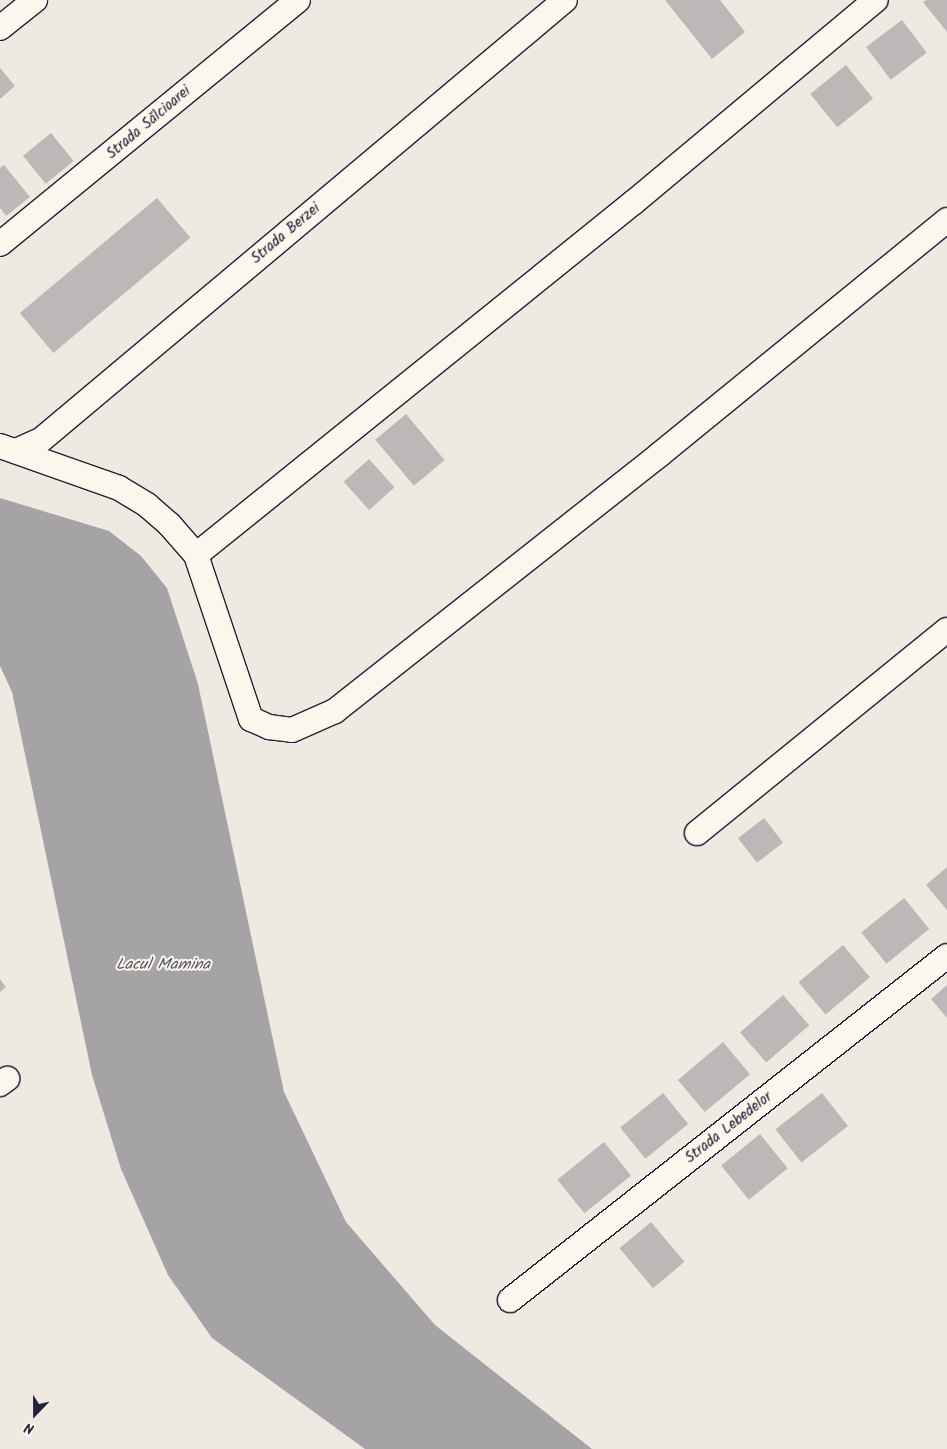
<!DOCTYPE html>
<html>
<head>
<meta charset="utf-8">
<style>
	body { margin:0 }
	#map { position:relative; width:947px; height:1449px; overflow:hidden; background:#eeeae2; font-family:Kalam,sans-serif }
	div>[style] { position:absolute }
	.water>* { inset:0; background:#a6a3a7 }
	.building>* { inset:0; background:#bcb8b8; transform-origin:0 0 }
	.roads { filter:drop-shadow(1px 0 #22223b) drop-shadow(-1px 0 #22223b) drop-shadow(0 1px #22223b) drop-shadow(0 -1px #22223b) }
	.minor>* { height:24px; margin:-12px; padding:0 12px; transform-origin:12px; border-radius:12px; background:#fbf7ec }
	span { translate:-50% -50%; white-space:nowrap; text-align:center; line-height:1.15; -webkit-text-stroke:4px #fbf7ec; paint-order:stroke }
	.street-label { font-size:15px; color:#22223b }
	.water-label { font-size:16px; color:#575666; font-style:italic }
	.north { position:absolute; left:10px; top:1389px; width:50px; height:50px; -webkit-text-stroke:4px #fbf7ec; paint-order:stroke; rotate:202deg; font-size:14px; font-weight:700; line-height:20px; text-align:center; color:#22223b }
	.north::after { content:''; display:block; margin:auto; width:18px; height:22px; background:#22223b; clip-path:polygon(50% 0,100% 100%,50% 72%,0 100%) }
</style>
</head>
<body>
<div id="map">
	<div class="water">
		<i style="clip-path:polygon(0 498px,109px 531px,141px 556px,167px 588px,198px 684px,284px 1092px,346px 1222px,435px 1325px,592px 1449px,365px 1449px,212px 1338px,168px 1275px,121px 1169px,92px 1075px,12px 692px,0 666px)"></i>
	</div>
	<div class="building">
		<i style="clip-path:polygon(665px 0,720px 0,745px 32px,712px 59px)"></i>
		<i style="clip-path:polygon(926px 0,947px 0,947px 32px,923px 2px)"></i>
		<i style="left:902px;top:20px;width:41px;height:45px;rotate:53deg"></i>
		<i style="left:846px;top:65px;width:43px;height:46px;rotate:51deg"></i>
		<i style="clip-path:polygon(0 68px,15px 86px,0 99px)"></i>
		<i style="left:51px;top:133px;width:36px;height:36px;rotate:51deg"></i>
		<i style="clip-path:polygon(4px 165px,30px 197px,6px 216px,0 208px,0 168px)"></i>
		<i style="left:157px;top:198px;width:52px;height:179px;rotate:50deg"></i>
		<i style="left:406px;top:414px;width:60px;height:40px;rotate:50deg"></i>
		<i style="left:369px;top:459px;width:38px;height:34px;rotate:48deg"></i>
		<i style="left:764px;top:818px;width:31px;height:33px;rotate:52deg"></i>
		<i style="clip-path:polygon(947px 867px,947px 910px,926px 885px)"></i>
		<i style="left:904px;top:898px;width:40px;height:55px;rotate:51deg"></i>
		<i style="left:843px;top:945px;width:42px;height:58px;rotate:50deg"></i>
		<i style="clip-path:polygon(0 979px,6px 987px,0 992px)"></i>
		<i style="clip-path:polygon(947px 985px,947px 1018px,931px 999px)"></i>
		<i style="left:783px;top:995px;width:40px;height:57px;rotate:49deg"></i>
		<i style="left:723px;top:1042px;width:42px;height:59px;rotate:50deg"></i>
		<i style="left:663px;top:1093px;width:40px;height:55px;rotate:51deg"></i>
		<i style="left:822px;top:1093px;width:42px;height:59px;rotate:52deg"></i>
		<i style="left:760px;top:1134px;width:44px;height:50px;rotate:51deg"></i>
		<i style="left:604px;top:1142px;width:43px;height:60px;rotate:51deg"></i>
		<i style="left:651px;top:1222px;width:52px;height:41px;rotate:50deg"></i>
	</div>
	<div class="roads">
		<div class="minor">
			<i style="left:0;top:28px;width:45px;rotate:-38.7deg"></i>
			<i style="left:0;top:244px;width:385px;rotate:-39.3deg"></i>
			<i style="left:0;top:446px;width:126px;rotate:19.4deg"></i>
			<i style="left:119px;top:488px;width:33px;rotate:31deg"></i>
			<i style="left:147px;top:505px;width:29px;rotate:41deg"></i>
			<i style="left:169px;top:524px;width:41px;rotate:48.9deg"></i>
			<i style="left:196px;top:555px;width:173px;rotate:71.5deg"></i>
			<i style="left:251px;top:719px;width:20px;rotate:24deg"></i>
			<i style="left:269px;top:727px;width:23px;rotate:7deg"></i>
			<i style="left:292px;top:730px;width:47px;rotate:-23.8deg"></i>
			<i style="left:335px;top:711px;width:413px;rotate:-38.3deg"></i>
			<i style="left:659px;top:455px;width:372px;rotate:-39.2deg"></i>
			<i style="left:16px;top:451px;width:27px;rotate:-24deg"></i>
			<i style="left:41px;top:440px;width:684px;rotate:-40.02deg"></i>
			<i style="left:196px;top:555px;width:563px;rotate:-38.87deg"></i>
			<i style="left:634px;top:202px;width:315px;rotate:-39.9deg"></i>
			<i style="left:697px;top:833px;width:322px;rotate:-39.1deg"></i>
			<i style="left:0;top:1084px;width:9px;rotate:-36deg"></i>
			<i style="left:510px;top:1300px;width:556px;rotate:-38.21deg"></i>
		</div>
	</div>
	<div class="street-label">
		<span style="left:149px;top:123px;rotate:-40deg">Strada Sălcioarei</span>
		<span style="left:286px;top:234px;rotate:-40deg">Strada Berzei</span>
		<span style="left:729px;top:1128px;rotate:-38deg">Strada Lebedelor</span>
	</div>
	<div class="water-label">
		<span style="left:163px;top:965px">Lacul Mamina</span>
	</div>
	<div class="north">N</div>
</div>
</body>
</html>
